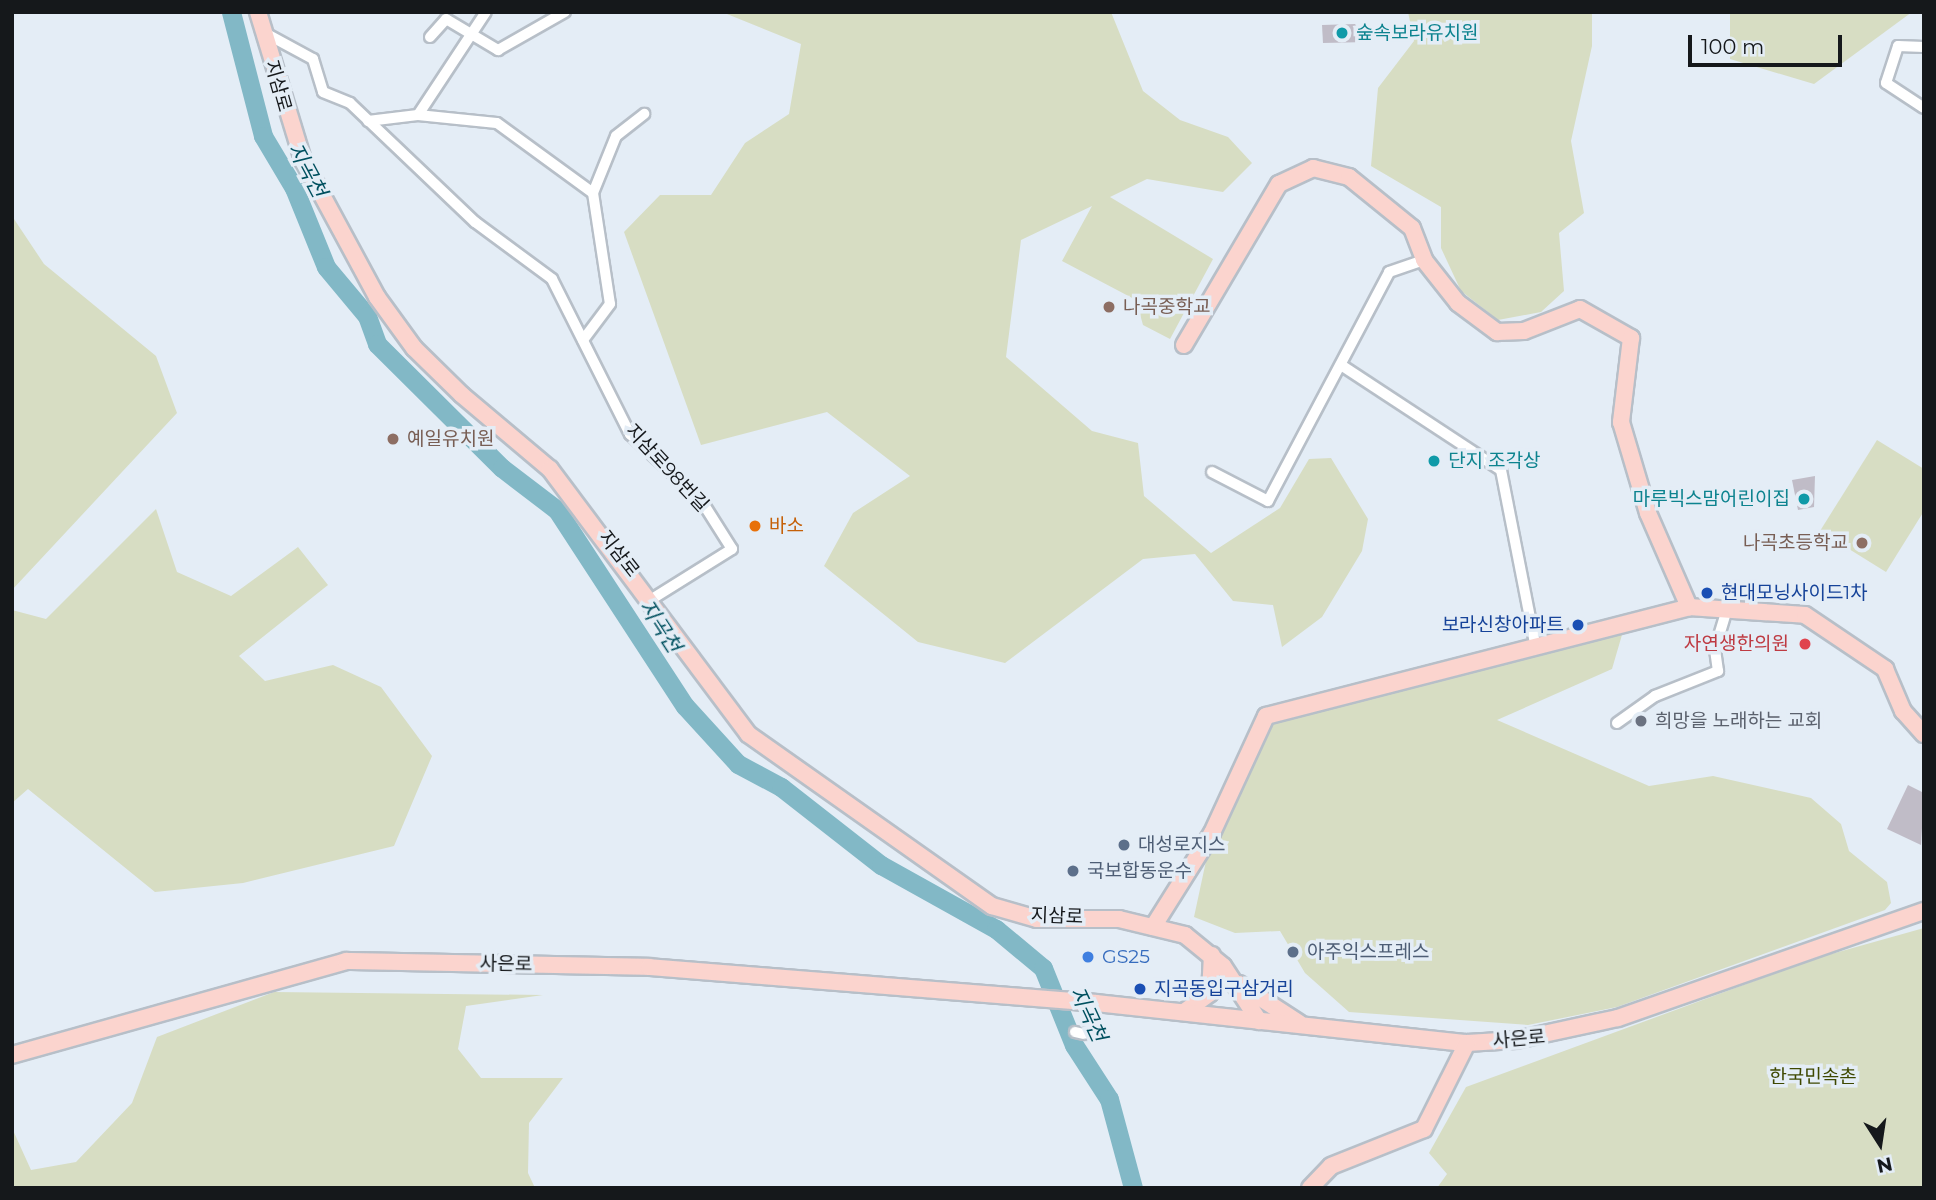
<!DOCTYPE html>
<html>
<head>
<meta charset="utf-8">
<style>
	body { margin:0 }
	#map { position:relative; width:1936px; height:1200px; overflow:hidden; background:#e4edf6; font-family:Montserrat,"Noto Sans KR",sans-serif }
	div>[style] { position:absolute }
	.green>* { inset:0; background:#d7ddc3 }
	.river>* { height:19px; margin:-9.5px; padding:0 9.5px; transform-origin:9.5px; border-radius:9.5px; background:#82b8c6 }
	.building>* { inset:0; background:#c0bcc7 }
	.roads { filter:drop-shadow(2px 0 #b7bfc8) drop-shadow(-2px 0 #b7bfc8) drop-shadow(0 2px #b7bfc8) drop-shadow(0 -2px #b7bfc8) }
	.street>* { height:10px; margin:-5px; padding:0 5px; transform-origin:5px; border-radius:5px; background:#fff }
	.secondary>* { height:16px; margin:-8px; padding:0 8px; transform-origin:8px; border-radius:8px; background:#fbd4ce }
	.dots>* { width:19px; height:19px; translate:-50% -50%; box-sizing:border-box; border:4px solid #e4edf6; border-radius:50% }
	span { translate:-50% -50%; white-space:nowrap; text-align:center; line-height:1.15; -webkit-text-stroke:7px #e4edf6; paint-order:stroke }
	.culture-label { font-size:19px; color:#0d838f }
	.left { translate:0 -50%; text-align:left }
	.right { translate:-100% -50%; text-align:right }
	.street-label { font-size:19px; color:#15181b }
	.education-label { font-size:19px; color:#785e54 }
	.food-label { font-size:19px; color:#c56008 }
	.transit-label { font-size:19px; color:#164399 }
	.health-label { font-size:19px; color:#be3a42 }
	.worship-label { font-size:19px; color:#5b616d }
	.service-label { font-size:19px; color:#4e5e75 }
	.shop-label { font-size:19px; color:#366cbe }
	.park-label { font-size:19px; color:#3e4800 }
	.water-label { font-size:21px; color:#00505f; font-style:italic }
	.frame { position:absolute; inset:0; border:14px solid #15181b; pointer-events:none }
	.north { position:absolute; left:1845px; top:1109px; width:70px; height:70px; -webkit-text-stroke:5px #e4edf6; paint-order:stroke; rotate:168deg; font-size:19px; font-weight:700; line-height:28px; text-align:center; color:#15181b }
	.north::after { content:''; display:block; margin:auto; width:24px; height:32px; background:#15181b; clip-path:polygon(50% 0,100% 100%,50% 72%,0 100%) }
	.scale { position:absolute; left:1688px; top:35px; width:154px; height:32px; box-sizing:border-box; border:4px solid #15181b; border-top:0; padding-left:9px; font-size:21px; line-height:24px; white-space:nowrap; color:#15181b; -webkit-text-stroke:5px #e4edf6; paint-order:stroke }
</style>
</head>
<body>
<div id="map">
	<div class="green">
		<i style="clip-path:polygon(722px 12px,1111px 12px,1143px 91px,1180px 120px,1228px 137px,1252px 163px,1223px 192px,1147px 179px,1110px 197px,1213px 259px,1170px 339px,1143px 325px,1136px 300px,1062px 261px,1092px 206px,1021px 240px,1006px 357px,1092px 431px,1138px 443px,1144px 496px,1211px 553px,1280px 508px,1309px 459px,1331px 458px,1368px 519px,1362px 551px,1322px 617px,1282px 647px,1273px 605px,1233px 601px,1195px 554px,1143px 559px,1005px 663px,918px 642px,824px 566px,853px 513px,910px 476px,827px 412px,701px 445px,624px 232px,660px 195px,711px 195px,745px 143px,789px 114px,801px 44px)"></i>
		<i style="clip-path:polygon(1408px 12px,1592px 12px,1592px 46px,1571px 141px,1584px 213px,1559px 233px,1564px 291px,1541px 312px,1498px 320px,1461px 291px,1441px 248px,1441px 207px,1371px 166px,1378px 88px,1414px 41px)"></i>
		<i style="clip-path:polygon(1730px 12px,1912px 12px,1814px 84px,1730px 59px)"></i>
		<i style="clip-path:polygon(12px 216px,44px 264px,156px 356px,177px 413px,12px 590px)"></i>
		<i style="clip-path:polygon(1877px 440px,1924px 469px,1924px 511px,1886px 572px,1820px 531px)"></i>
		<i style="clip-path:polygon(156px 509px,177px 572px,231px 596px,298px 547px,328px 585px,239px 656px,265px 681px,333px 665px,381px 687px,432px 756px,394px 846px,243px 883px,155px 892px,28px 789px,12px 803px,12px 610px,46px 619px)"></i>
		<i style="clip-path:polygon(1624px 628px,1612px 669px,1497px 720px,1649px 786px,1713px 776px,1811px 798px,1841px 824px,1849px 851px,1887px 882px,1891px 903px,1885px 910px,1617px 1007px,1528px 1025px,1349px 1012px,1305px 973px,1280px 931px,1235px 933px,1194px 917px,1212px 833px,1266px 716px)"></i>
		<i style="clip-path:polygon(1924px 928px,1924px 1188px,1437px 1188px,1447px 1174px,1429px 1153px,1466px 1087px,1817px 958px)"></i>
		<i style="clip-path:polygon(274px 992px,543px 995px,466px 1006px,458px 1049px,481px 1078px,563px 1078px,529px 1123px,528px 1173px,535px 1188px,12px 1188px,12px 1128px,31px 1170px,76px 1162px,132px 1103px,157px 1037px)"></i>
	</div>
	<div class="river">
		<i style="left:231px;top:12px;width:128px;rotate:75.5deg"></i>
		<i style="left:263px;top:136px;width:61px;rotate:59.2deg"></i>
		<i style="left:294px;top:188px;width:85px;rotate:67.9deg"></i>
		<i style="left:326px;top:267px;width:64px;rotate:50.1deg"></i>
		<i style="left:367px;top:316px;width:30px;rotate:70deg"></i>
		<i style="left:377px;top:344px;width:176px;rotate:44.8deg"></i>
		<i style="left:502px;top:468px;width:69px;rotate:37.4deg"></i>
		<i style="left:557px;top:510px;width:234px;rotate:56.9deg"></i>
		<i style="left:685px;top:706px;width:79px;rotate:47.6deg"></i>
		<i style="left:738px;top:764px;width:49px;rotate:28.1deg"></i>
		<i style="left:781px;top:787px;width:127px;rotate:38deg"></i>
		<i style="left:881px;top:865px;width:132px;rotate:29.1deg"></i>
		<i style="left:996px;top:929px;width:61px;rotate:39.7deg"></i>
		<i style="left:1043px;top:968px;width:83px;rotate:68.1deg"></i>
		<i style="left:1074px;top:1045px;width:64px;rotate:57.1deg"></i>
		<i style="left:1109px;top:1099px;width:92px;rotate:74.9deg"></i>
	</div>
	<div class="building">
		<i style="clip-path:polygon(1355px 24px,1368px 42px,1323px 43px,1322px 25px)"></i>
		<i style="clip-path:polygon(1815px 476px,1814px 507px,1798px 510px,1792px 480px)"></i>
		<i style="clip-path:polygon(1908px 785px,1924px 793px,1921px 845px,1887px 829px)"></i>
	</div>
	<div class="roads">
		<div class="street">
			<i style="left:263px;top:32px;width:57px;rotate:28.4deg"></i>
			<i style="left:313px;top:59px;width:34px;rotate:73deg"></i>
			<i style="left:323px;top:92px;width:29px;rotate:22deg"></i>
			<i style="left:350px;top:103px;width:173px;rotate:43.6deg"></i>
			<i style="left:475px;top:222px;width:96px;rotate:36.5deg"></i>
			<i style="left:552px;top:279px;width:174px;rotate:63.3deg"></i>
			<i style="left:630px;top:434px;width:97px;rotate:42.9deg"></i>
			<i style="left:701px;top:500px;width:58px;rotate:57.7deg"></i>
			<i style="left:732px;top:549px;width:94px;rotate:148deg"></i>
			<i style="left:430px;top:37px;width:24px;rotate:-48deg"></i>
			<i style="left:446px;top:19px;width:61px;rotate:30.8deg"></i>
			<i style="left:498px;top:50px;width:77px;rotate:-29.6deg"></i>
			<i style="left:1924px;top:47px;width:26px;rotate:-178deg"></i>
			<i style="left:1898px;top:46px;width:39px;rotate:108deg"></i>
			<i style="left:1886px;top:83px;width:45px;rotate:33.3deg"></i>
			<i style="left:418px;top:115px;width:123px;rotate:-56.6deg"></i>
			<i style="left:368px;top:121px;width:50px;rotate:-6.8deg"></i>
			<i style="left:418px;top:115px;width:79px;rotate:5.8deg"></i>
			<i style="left:497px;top:123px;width:119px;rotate:36.1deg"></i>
			<i style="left:593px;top:193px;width:112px;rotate:81.3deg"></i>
			<i style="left:610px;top:304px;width:45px;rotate:126.9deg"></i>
			<i style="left:593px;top:193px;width:61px;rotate:-68deg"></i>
			<i style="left:616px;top:136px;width:36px;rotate:-38deg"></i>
			<i style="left:1341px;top:365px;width:191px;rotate:33.3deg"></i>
			<i style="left:1501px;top:470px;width:181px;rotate:78.9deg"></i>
			<i style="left:1212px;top:472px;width:63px;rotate:27.4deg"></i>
			<i style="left:1268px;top:501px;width:259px;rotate:-62.1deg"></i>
			<i style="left:1389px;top:272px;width:37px;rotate:-19deg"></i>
			<i style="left:1617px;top:723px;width:47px;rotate:-35.4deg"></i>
			<i style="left:1655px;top:696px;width:68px;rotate:-21.6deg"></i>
			<i style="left:1718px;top:671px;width:22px;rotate:-98deg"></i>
			<i style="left:1715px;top:649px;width:45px;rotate:-73.2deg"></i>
			<i style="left:1075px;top:1032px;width:9px;rotate:13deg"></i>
		</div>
		<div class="secondary">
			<i style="left:258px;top:12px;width:155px;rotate:73.1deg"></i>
			<i style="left:303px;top:160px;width:156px;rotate:61.6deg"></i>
			<i style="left:377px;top:297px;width:63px;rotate:54deg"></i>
			<i style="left:414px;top:348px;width:67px;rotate:44.4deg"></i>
			<i style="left:462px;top:395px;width:115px;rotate:40.1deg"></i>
			<i style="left:550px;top:469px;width:331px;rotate:53.2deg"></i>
			<i style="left:748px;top:734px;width:299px;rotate:35.2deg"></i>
			<i style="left:992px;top:906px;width:47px;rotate:16.1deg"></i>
			<i style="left:1037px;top:919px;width:82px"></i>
			<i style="left:1119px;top:919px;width:68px;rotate:13.6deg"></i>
			<i style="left:1185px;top:935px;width:49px;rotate:39.2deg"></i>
			<i style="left:1223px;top:966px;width:66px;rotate:56.8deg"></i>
			<i style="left:1184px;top:345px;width:187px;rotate:-59.5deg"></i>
			<i style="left:1279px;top:184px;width:38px;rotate:-25deg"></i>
			<i style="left:1313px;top:168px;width:37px;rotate:14deg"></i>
			<i style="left:1349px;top:177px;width:81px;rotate:39deg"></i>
			<i style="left:1412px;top:228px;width:34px;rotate:69deg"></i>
			<i style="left:1424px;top:260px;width:55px;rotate:51.7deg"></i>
			<i style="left:1458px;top:303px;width:49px;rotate:36.6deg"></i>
			<i style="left:1497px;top:332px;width:27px;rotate:-2deg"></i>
			<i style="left:1524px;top:331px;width:60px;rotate:-21.4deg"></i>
			<i style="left:1580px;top:309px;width:59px;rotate:29.6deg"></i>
			<i style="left:1631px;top:338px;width:85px;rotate:96.8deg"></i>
			<i style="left:1621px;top:422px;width:95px;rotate:73.5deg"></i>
			<i style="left:1648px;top:513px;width:103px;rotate:66.4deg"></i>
			<i style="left:1689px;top:607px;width:116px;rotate:3.9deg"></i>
			<i style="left:1805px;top:615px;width:97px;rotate:34deg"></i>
			<i style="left:1885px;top:669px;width:46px;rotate:66.8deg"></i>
			<i style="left:1903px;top:711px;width:31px;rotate:48deg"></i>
			<i style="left:1153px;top:927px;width:111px;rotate:-57.9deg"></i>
			<i style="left:1212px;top:833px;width:129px;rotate:-65.2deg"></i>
			<i style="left:1266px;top:716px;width:437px;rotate:-14.4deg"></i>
			<i style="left:1239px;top:984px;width:72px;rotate:33deg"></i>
			<i style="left:1184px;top:1012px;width:32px;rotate:-36deg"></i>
			<i style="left:1210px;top:993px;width:38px;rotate:-87deg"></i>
			<i style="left:12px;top:1055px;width:347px;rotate:-15.7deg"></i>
			<i style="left:346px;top:961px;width:303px;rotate:1.1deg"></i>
			<i style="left:649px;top:967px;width:448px;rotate:4.6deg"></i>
			<i style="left:1096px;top:1003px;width:373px;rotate:6.2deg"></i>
			<i style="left:1467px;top:1043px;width:49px;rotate:-3.5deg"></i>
			<i style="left:1516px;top:1040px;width:104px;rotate:-12.2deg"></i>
			<i style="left:1618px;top:1018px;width:324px;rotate:-19.3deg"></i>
			<i style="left:1310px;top:1188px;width:30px;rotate:-46deg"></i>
			<i style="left:1331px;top:1166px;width:100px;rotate:-21.7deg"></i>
			<i style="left:1424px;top:1129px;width:96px;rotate:-63.4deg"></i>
		</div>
	</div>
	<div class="dots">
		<i style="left:1342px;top:33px;background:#0f9aa8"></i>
		<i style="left:1109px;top:307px;background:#8d6e63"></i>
		<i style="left:393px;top:439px;background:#8d6e63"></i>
		<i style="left:1434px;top:461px;background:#0f9aa8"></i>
		<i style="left:1804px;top:499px;background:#0f9aa8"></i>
		<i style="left:755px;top:526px;background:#e8710a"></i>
		<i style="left:1862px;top:543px;background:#8d6e63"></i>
		<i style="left:1707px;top:593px;background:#1a4fb4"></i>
		<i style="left:1578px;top:625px;background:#1a4fb4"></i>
		<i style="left:1805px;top:644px;background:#e0444e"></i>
		<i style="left:1641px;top:721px;background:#6b7280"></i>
		<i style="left:1124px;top:845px;background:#5c6f8a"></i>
		<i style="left:1073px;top:871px;background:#5c6f8a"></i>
		<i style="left:1293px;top:952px;background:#5c6f8a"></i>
		<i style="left:1088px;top:957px;background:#3f7fe0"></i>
		<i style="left:1140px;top:989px;background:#1a4fb4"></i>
	</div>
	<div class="culture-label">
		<span class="left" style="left:1356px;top:33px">숲속보라유치원</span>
		<span class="left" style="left:1448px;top:461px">단지 조각상</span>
		<span class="right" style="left:1790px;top:499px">마루빅스맘어린이집</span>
	</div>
	<div class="street-label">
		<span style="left:278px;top:86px;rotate:74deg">지삼로</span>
		<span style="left:667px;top:468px;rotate:47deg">지삼로98번길</span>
		<span style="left:619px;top:554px;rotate:52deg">지삼로</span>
		<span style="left:1057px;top:916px;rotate:2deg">지삼로</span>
		<span style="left:506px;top:964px;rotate:1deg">사은로</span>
		<span style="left:1519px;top:1039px;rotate:-5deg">사은로</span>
	</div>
	<div class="education-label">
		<span class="left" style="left:1123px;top:307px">나곡중학교</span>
		<span class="left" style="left:407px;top:439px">예일유치원</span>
		<span class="right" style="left:1848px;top:543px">나곡초등학교</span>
	</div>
	<div class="food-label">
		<span class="left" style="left:769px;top:526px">바소</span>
	</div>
	<div class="transit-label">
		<span class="left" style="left:1721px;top:593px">현대모닝사이드1차</span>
		<span class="right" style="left:1564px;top:625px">보라신창아파트</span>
		<span class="left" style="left:1154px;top:989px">지곡동입구삼거리</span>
	</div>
	<div class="health-label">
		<span class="right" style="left:1789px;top:644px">자연생한의원</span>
	</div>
	<div class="worship-label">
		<span class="left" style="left:1655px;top:721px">희망을 노래하는 교회</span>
	</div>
	<div class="service-label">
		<span class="left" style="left:1138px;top:845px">대성로지스</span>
		<span class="left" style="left:1087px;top:871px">국보합동운수</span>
		<span class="left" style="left:1307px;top:952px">아주익스프레스</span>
	</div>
	<div class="shop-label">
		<span class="left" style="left:1102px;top:957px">GS25</span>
	</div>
	<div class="park-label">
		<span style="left:1813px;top:1077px">한국민속촌</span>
	</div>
	<div class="water-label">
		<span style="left:307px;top:170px;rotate:62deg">지곡천</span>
		<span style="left:660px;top:626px;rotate:57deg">지곡천</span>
		<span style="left:1088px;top:1014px;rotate:65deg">지곡천</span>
	</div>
	<div class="frame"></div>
	<div class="north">N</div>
	<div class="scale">100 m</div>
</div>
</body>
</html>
